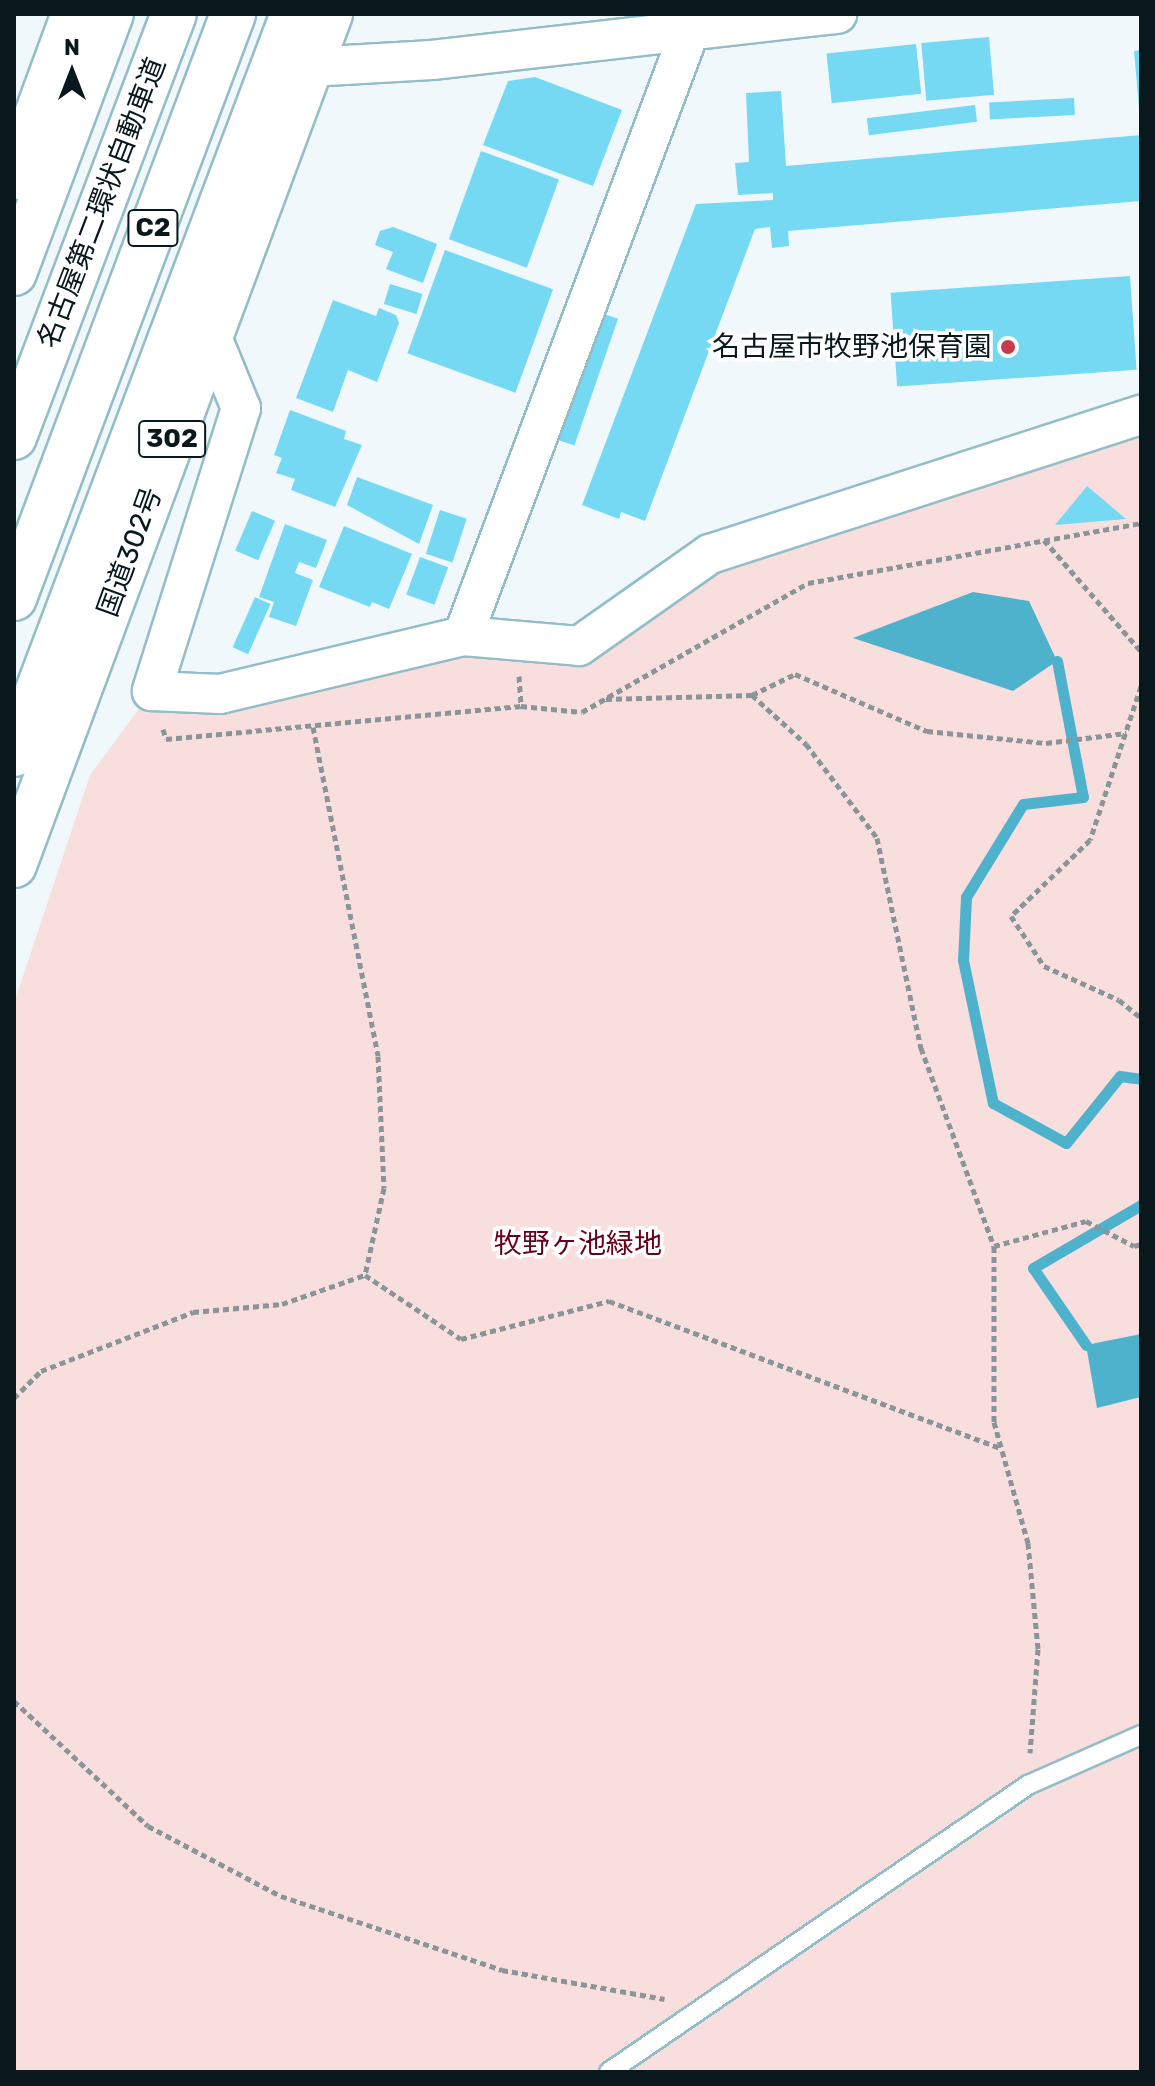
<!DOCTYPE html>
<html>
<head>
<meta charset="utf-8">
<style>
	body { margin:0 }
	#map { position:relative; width:1155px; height:2086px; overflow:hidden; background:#f0f8fb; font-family:Rubik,"Noto Sans JP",sans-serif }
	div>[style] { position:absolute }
	.green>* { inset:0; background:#f9dede }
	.water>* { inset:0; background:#4eb2cc }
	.stream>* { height:11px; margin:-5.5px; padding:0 5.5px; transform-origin:5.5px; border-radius:5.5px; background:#4eb2cc }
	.building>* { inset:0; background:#76d9f4; transform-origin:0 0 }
	.path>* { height:5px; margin-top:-2.5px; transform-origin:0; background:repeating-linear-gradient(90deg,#8a9599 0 6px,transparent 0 10px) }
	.roads { filter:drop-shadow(2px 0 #93bdc9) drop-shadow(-2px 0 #93bdc9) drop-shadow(0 2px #93bdc9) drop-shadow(0 -2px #93bdc9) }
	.service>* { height:18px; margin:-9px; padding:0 9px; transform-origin:9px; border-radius:9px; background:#fff }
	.minor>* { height:38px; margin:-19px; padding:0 19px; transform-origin:19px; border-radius:19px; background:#fff }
	.trunk>* { height:44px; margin:-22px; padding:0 22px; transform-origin:22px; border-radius:22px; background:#fff }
	.motorway>* { height:44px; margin:-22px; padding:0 22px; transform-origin:22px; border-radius:22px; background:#fff }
	.dots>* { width:22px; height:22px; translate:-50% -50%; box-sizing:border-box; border:4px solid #fff; border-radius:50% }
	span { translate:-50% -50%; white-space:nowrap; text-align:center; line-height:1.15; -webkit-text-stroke:7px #fff; paint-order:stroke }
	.shield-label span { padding:2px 6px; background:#fff; border:2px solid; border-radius:6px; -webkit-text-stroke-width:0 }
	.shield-label { font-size:26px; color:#08181d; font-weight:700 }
	.street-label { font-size:28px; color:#08181d }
	.poi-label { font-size:28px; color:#08181d }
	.right { translate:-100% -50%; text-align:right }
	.park-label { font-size:28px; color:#67001a }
	.frame { position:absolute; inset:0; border:16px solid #08181d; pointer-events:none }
	.north { position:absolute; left:32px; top:32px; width:80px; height:80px; -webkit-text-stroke:6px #fff; paint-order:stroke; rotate:0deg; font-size:22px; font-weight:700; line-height:32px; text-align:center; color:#08181d }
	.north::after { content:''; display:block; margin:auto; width:28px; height:36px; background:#08181d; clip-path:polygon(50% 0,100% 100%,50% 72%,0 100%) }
</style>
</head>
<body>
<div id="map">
	<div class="green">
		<i style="clip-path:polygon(1141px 415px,1141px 2072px,14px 2072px,14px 1003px,90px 775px,152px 691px,463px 636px,580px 646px,710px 554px)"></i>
	</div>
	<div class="water">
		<i style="clip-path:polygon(973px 592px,1029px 601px,1057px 661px,1013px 691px,853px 638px)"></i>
		<i style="clip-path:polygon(1141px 1334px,1141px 1397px,1097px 1408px,1086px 1345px)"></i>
	</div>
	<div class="stream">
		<i style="left:1057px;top:661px;width:138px;rotate:79.2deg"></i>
		<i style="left:1083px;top:797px;width:60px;rotate:173.3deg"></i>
		<i style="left:1023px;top:804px;width:109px;rotate:121.5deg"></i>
		<i style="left:966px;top:897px;width:63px;rotate:92.7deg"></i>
		<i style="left:963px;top:960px;width:146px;rotate:78.2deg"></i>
		<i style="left:993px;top:1103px;width:83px;rotate:28.7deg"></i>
		<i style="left:1066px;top:1143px;width:86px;rotate:-51.1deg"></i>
		<i style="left:1120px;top:1076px;width:21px;rotate:8deg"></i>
		<i style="left:1086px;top:1345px;width:93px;rotate:-124.5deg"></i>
		<i style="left:1033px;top:1268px;width:125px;rotate:-30.3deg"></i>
	</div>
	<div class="building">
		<i style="left:989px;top:37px;width:58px;height:68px;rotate:85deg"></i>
		<i style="left:916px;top:44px;width:50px;height:90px;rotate:84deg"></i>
		<i style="clip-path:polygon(1141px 50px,1141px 108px,1139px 108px,1134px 51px)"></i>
		<i style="clip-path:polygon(535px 77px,622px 110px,593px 186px,483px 145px,508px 81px)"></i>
		<i style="clip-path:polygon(781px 91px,786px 166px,1141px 135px,1141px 201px,788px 231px,789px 246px,772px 248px,770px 227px,755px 229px,645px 521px,621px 512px,619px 519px,582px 505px,696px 204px,773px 200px,773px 193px,738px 195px,735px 163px,749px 162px,746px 93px)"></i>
		<i style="left:1074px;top:98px;width:17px;height:85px;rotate:87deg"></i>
		<i style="left:975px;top:105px;width:17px;height:109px;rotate:83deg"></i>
		<i style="left:481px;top:151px;width:83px;height:94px;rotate:20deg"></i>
		<i style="clip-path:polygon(393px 227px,437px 244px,423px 283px,386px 269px,393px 252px,375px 245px,380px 231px)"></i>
		<i style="left:445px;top:250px;width:115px;height:110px;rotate:20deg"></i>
		<i style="left:1130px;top:276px;width:94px;height:240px;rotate:86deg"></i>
		<i style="left:390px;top:284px;width:34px;height:21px;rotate:17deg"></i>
		<i style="clip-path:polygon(333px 300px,376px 316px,379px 308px,396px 315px,399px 323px,377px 382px,348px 370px,333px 412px,296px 398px)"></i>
		<i style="left:601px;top:313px;width:18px;height:134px;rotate:19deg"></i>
		<i style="clip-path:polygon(290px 410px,346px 431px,344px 439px,362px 445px,335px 507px,291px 490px,295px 479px,276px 473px,282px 458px,274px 455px)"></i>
		<i style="clip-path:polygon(357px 477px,433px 505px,419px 544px,347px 505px)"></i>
		<i style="clip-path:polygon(1087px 486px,1126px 519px,1055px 525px)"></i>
		<i style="left:440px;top:510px;width:28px;height:46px;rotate:18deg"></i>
		<i style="left:252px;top:511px;width:25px;height:43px;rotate:23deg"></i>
		<i style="clip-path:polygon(285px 524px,327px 540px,316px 568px,299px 562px,295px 573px,313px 580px,296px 626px,269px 617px,274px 602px,259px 597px)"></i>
		<i style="clip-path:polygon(344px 526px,412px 554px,389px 609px,372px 602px,370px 607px,319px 587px)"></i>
		<i style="left:420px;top:557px;width:30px;height:40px;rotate:20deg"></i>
		<i style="left:255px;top:597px;width:17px;height:55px;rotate:24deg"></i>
	</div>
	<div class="path">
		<i style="left:1044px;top:540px;width:147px;rotate:48.9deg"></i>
		<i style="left:519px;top:676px;width:30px;rotate:86deg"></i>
		<i style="left:521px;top:706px;width:61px;rotate:5.6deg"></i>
		<i style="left:582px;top:712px;width:260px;rotate:-29.7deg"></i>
		<i style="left:808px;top:583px;width:338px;rotate:-10.2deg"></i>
		<i style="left:1141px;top:686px;width:162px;rotate:108.3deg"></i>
		<i style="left:1090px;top:840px;width:110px;rotate:136.1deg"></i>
		<i style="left:1011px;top:916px;width:60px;rotate:56.6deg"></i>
		<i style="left:1044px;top:966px;width:82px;rotate:24.4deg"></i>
		<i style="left:1119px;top:1000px;width:28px;rotate:39deg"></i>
		<i style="left:752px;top:695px;width:48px;rotate:-26deg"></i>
		<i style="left:795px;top:674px;width:144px;rotate:23.4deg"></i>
		<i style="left:927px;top:731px;width:120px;rotate:5.8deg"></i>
		<i style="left:1046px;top:743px;width:81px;rotate:-7.1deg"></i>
		<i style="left:606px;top:699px;width:146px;rotate:-1.6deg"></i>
		<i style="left:752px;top:695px;width:73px;rotate:42.2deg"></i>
		<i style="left:806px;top:744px;width:118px;rotate:52.9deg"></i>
		<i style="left:877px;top:838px;width:215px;rotate:78.2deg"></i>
		<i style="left:921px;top:1048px;width:211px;rotate:69.8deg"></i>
		<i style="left:994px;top:1246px;width:176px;rotate:90deg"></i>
		<i style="left:994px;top:1422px;width:126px;rotate:74.3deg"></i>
		<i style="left:1028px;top:1543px;width:106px;rotate:84.6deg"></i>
		<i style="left:1038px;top:1649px;width:104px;rotate:94.4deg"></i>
		<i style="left:313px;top:727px;width:335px;rotate:78.8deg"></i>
		<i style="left:378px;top:1056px;width:132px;rotate:87.4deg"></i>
		<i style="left:384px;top:1188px;width:89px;rotate:102.3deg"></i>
		<i style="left:365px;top:1275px;width:115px;rotate:33.7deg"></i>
		<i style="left:461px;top:1339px;width:153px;rotate:-14.4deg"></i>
		<i style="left:609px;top:1301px;width:419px;rotate:20.6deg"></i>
		<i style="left:163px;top:729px;width:10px;rotate:73deg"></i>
		<i style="left:166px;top:739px;width:357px;rotate:-5.3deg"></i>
		<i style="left:994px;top:1246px;width:95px;rotate:-15.2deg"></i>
		<i style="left:1086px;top:1221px;width:54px;rotate:27.5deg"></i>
		<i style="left:1134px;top:1246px;width:7px;rotate:-16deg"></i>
		<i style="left:14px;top:1398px;width:38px;rotate:-45deg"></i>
		<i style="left:41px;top:1371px;width:163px;rotate:-21.2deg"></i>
		<i style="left:193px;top:1312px;width:89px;rotate:-5.1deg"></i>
		<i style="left:282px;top:1304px;width:88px;rotate:-19.3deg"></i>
		<i style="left:14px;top:1701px;width:183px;rotate:43deg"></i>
		<i style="left:148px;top:1826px;width:150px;rotate:27.8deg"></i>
		<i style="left:281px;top:1896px;width:233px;rotate:18.5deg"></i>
		<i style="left:502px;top:1970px;width:165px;rotate:10.1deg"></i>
	</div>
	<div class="roads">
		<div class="service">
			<i style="left:609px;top:2072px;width:508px;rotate:-34.41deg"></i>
			<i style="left:1028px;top:1785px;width:124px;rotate:-23.9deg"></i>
		</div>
		<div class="minor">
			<i style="left:310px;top:67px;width:122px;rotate:-3.3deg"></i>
			<i style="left:432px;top:60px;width:408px;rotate:-6.5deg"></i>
			<i style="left:211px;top:335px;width:79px;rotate:67.7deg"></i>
			<i style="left:241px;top:408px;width:297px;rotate:107.5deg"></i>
			<i style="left:152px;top:691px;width:68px;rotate:2.5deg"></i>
			<i style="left:220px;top:694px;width:250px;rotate:-13.4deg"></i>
			<i style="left:463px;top:636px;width:116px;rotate:4.9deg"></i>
			<i style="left:579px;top:646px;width:160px;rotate:-35.1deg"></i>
			<i style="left:710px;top:554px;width:453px;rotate:-17.9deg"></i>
			<i style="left:463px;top:636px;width:664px;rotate:-69.46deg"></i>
		</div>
		<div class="trunk">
			<i style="left:14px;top:177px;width:174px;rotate:-69.8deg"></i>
			<i style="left:14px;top:865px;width:908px;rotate:-69.63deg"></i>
		</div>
		<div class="motorway">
			<i style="left:14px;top:273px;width:277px;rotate:-69.5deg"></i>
			<i style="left:14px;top:437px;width:452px;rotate:-69.3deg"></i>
			<i style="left:14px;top:598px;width:624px;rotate:-69.44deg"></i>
			<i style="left:14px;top:754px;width:791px;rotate:-69.34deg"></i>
		</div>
	</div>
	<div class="dots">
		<i style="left:1008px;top:347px;background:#c9384d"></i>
	</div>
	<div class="shield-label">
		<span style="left:153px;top:228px">C2</span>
		<span style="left:172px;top:439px">302</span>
	</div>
	<div class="street-label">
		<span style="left:102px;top:203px;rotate:-69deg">名古屋第二環状自動車道</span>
		<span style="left:130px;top:552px;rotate:-70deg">国道302号</span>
	</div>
	<div class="poi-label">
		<span class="right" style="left:992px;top:347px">名古屋市牧野池保育園</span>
	</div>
	<div class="park-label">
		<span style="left:578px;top:1244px">牧野ヶ池緑地</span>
	</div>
	<div class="frame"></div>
	<div class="north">N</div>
</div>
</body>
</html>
